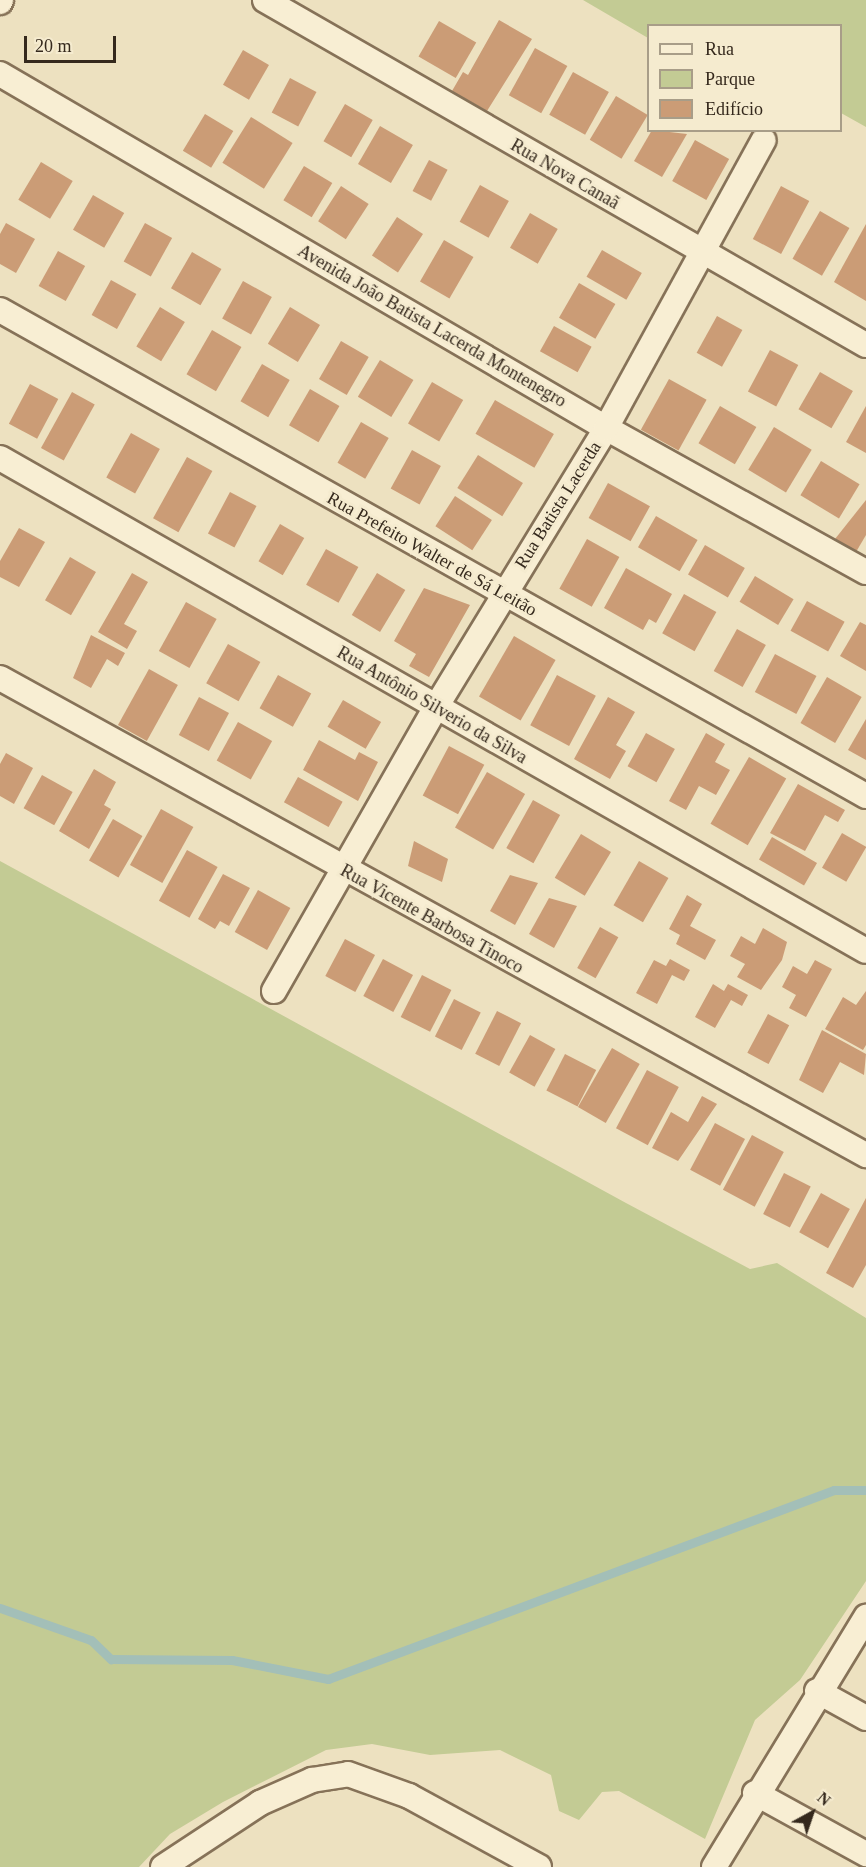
<!DOCTYPE html>
<html>
<head>
<meta charset="utf-8">
<style>
	body { margin:0 }
	#map { position:relative; width:866px; height:1867px; overflow:hidden; background:#ede1c0; font-family:Georgia,serif }
	div>[style] { position:absolute }
	.green>* { inset:0; background:#c3cb94 }
	.stream>* { height:9px; margin:-4.5px; padding:0 4.5px; transform-origin:4.5px; border-radius:4.5px; background:#a3bfb8 }
	.building>* { inset:0; background:#cb9c76; transform-origin:0 0 }
	.roads { filter:drop-shadow(2px 0 #867258) drop-shadow(-2px 0 #867258) drop-shadow(0 2px #867258) drop-shadow(0 -2px #867258) }
	.minor>* { height:24px; margin:-12px; padding:0 12px; transform-origin:12px; border-radius:12px; background:#f8eed3 }
	span { translate:-50% -50%; white-space:nowrap; text-align:center; line-height:1.15; -webkit-text-stroke:6px #f5ebcf; paint-order:stroke }
	.street-label { font-size:18px; color:#35291d }
	.legend { position:absolute; left:647px; top:24px; width:195px; height:108px; box-sizing:border-box; background:#f5ebcf; border:2px solid #a89d88; margin:0; padding:8px 10px; list-style:none; font-size:18px; color:#35291d }
	.legend li { display:flex; align-items:center; gap:12px; height:30px }
	.legend b { width:30px; border:2px solid #a89d88 }
	.north { position:absolute; left:782px; top:1783px; width:60px; height:60px; -webkit-text-stroke:4px #f5ebcf; paint-order:stroke; rotate:40deg; font-size:16px; font-weight:700; line-height:24px; text-align:center; color:#35291d }
	.north::after { content:''; display:block; margin:auto; width:21px; height:27px; background:#35291d; clip-path:polygon(50% 0,100% 100%,50% 72%,0 100%) }
	.scale { position:absolute; left:24px; top:36px; width:92px; height:27px; box-sizing:border-box; border:3px solid #35291d; border-top:0; padding-left:8px; font-size:18px; line-height:21px; white-space:nowrap; color:#35291d; -webkit-text-stroke:4px #f5ebcf; paint-order:stroke }
</style>
</head>
<body>
<div id="map">
	<div class="green">
		<i style="clip-path:polygon(583px 0,866px 0,866px 127px,841px 113px,840px 26px,648px 26px,648px 38px)"></i>
		<i style="clip-path:polygon(0 861px,626px 1203px,750px 1269px,777px 1263px,866px 1318px,866px 1581px,800px 1680px,755px 1720px,705px 1839px,619px 1791px,602px 1792px,579px 1820px,559px 1811px,551px 1775px,500px 1750px,430px 1755px,372px 1744px,326px 1750px,223px 1802px,170px 1834px,139px 1867px,0 1867px)"></i>
	</div>
	<div class="stream">
		<i style="left:0;top:1608px;width:96px;rotate:19.4deg"></i>
		<i style="left:91px;top:1640px;width:28px;rotate:44deg"></i>
		<i style="left:111px;top:1659px;width:121px;rotate:0.5deg"></i>
		<i style="left:232px;top:1660px;width:98px;rotate:11.2deg"></i>
		<i style="left:328px;top:1679px;width:540px;rotate:-20.48deg"></i>
		<i style="left:834px;top:1490px;width:32px"></i>
	</div>
	<div class="building">
		<i style="clip-path:polygon(499px 20px,532px 39px,487px 111px,452px 91px,463px 72px,468px 75px)"></i>
		<i style="left:439px;top:21px;width:43px;height:41px;rotate:30deg"></i>
		<i style="left:535px;top:48px;width:37px;height:54px;rotate:29deg"></i>
		<i style="left:243px;top:50px;width:30px;height:40px;rotate:30deg"></i>
		<i style="left:573px;top:72px;width:41px;height:49px;rotate:29deg"></i>
		<i style="left:290px;top:78px;width:30px;height:39px;rotate:28deg"></i>
		<i style="left:616px;top:96px;width:37px;height:51px;rotate:31deg"></i>
		<i style="left:345px;top:104px;width:32px;height:43px;rotate:30deg"></i>
		<i style="left:205px;top:114px;width:33px;height:43px;rotate:31deg"></i>
		<i style="left:251px;top:117px;width:49px;height:54px;rotate:32deg"></i>
		<i style="left:380px;top:126px;width:38px;height:44px;rotate:30deg"></i>
		<i style="clip-path:polygon(652px 130px,687px 134px,662px 177px,634px 161px)"></i>
		<i style="left:695px;top:140px;width:39px;height:47px;rotate:29deg"></i>
		<i style="left:429px;top:160px;width:21px;height:35px;rotate:28deg"></i>
		<i style="left:41px;top:162px;width:37px;height:44px;rotate:31deg"></i>
		<i style="left:304px;top:166px;width:33px;height:40px;rotate:31deg"></i>
		<i style="left:480px;top:185px;width:33px;height:42px;rotate:29deg"></i>
		<i style="left:341px;top:186px;width:33px;height:42px;rotate:33deg"></i>
		<i style="left:781px;top:186px;width:32px;height:60px;rotate:28deg"></i>
		<i style="left:93px;top:195px;width:36px;height:40px;rotate:30deg"></i>
		<i style="left:820px;top:211px;width:34px;height:55px;rotate:30deg"></i>
		<i style="left:530px;top:213px;width:32px;height:40px;rotate:30deg"></i>
		<i style="left:397px;top:217px;width:31px;height:46px;rotate:33deg"></i>
		<i style="clip-path:polygon(6px 223px,35px 239px,16px 273px,0 264px,0 234px)"></i>
		<i style="left:145px;top:223px;width:31px;height:44px;rotate:29deg"></i>
		<i style="clip-path:polygon(866px 224px,866px 301px,834px 282px)"></i>
		<i style="left:444px;top:240px;width:34px;height:48px;rotate:30deg"></i>
		<i style="left:602px;top:250px;width:46px;height:31px;rotate:30deg"></i>
		<i style="left:58px;top:251px;width:31px;height:40px;rotate:29deg"></i>
		<i style="left:192px;top:252px;width:34px;height:42px;rotate:30deg"></i>
		<i style="left:111px;top:280px;width:29px;height:40px;rotate:29deg"></i>
		<i style="left:243px;top:281px;width:33px;height:43px;rotate:29deg"></i>
		<i style="left:579px;top:283px;width:42px;height:40px;rotate:30deg"></i>
		<i style="left:160px;top:307px;width:29px;height:46px;rotate:31deg"></i>
		<i style="left:290px;top:307px;width:35px;height:43px;rotate:31deg"></i>
		<i style="left:717px;top:316px;width:29px;height:42px;rotate:29deg"></i>
		<i style="left:554px;top:326px;width:43px;height:29px;rotate:29deg"></i>
		<i style="left:212px;top:330px;width:34px;height:51px;rotate:30deg"></i>
		<i style="left:341px;top:341px;width:32px;height:44px;rotate:30deg"></i>
		<i style="left:770px;top:350px;width:32px;height:47px;rotate:28deg"></i>
		<i style="left:380px;top:360px;width:39px;height:43px;rotate:31deg"></i>
		<i style="left:262px;top:364px;width:32px;height:43px;rotate:30deg"></i>
		<i style="left:820px;top:372px;width:38px;height:43px;rotate:30deg"></i>
		<i style="left:669px;top:379px;width:43px;height:58px;rotate:29deg"></i>
		<i style="left:432px;top:382px;width:36px;height:48px;rotate:30deg"></i>
		<i style="left:30px;top:384px;width:32px;height:45px;rotate:28deg"></i>
		<i style="left:310px;top:389px;width:34px;height:42px;rotate:30deg"></i>
		<i style="left:72px;top:392px;width:26px;height:64px;rotate:29deg"></i>
		<i style="left:495px;top:400px;width:68px;height:39px;rotate:30deg"></i>
		<i style="left:720px;top:406px;width:42px;height:43px;rotate:30deg"></i>
		<i style="clip-path:polygon(866px 406px,866px 453px,846px 442px)"></i>
		<i style="left:361px;top:422px;width:32px;height:47px;rotate:30deg"></i>
		<i style="left:774px;top:427px;width:44px;height:50px;rotate:31deg"></i>
		<i style="left:131px;top:433px;width:33px;height:51px;rotate:29deg"></i>
		<i style="left:412px;top:450px;width:33px;height:44px;rotate:29deg"></i>
		<i style="left:478px;top:455px;width:53px;height:39px;rotate:32deg"></i>
		<i style="left:187px;top:457px;width:29px;height:70px;rotate:29deg"></i>
		<i style="left:821px;top:461px;width:45px;height:40px;rotate:31deg"></i>
		<i style="left:608px;top:483px;width:48px;height:40px;rotate:29deg"></i>
		<i style="left:230px;top:492px;width:30px;height:47px;rotate:28deg"></i>
		<i style="left:455px;top:496px;width:44px;height:36px;rotate:33deg"></i>
		<i style="clip-path:polygon(866px 500px,866px 535px,856px 552px,835px 539px)"></i>
		<i style="left:656px;top:516px;width:48px;height:36px;rotate:30deg"></i>
		<i style="left:280px;top:524px;width:28px;height:43px;rotate:30deg"></i>
		<i style="clip-path:polygon(19px 528px,45px 542px,19px 587px,0 577px,0 561px)"></i>
		<i style="left:587px;top:539px;width:37px;height:57px;rotate:29deg"></i>
		<i style="left:705px;top:545px;width:46px;height:34px;rotate:30deg"></i>
		<i style="left:326px;top:549px;width:37px;height:41px;rotate:29deg"></i>
		<i style="left:70px;top:557px;width:30px;height:50px;rotate:30deg"></i>
		<i style="clip-path:polygon(626px 568px,672px 594px,656px 623px,649px 619px,643px 630px,604px 608px)"></i>
		<i style="clip-path:polygon(132px 573px,148px 582px,124px 624px,137px 631px,127px 649px,98px 632px)"></i>
		<i style="left:377px;top:573px;width:33px;height:49px;rotate:31deg"></i>
		<i style="left:755px;top:576px;width:45px;height:30px;rotate:31deg"></i>
		<i style="clip-path:polygon(424px 588px,470px 605px,429px 677px,409px 666px,416px 654px,394px 641px)"></i>
		<i style="left:684px;top:594px;width:37px;height:45px;rotate:29deg"></i>
		<i style="left:807px;top:601px;width:43px;height:34px;rotate:29deg"></i>
		<i style="left:186px;top:602px;width:35px;height:56px;rotate:29deg"></i>
		<i style="clip-path:polygon(860px 622px,866px 625px,866px 671px,840px 656px)"></i>
		<i style="left:737px;top:629px;width:33px;height:48px;rotate:29deg"></i>
		<i style="clip-path:polygon(91px 635px,125px 653px,118px 666px,107px 659px,91px 688px,73px 678px)"></i>
		<i style="left:514px;top:636px;width:48px;height:70px;rotate:30deg"></i>
		<i style="left:228px;top:644px;width:37px;height:45px;rotate:29deg"></i>
		<i style="left:775px;top:654px;width:47px;height:43px;rotate:28deg"></i>
		<i style="left:149px;top:669px;width:33px;height:64px;rotate:29deg"></i>
		<i style="left:278px;top:675px;width:38px;height:38px;rotate:29deg"></i>
		<i style="left:557px;top:675px;width:44px;height:57px;rotate:28deg"></i>
		<i style="left:827px;top:677px;width:40px;height:53px;rotate:30deg"></i>
		<i style="left:199px;top:697px;width:34px;height:43px;rotate:28deg"></i>
		<i style="clip-path:polygon(608px 697px,635px 712px,616px 745px,626px 751px,610px 779px,574px 759px)"></i>
		<i style="left:343px;top:700px;width:44px;height:31px;rotate:30deg"></i>
		<i style="clip-path:polygon(866px 719px,866px 760px,848px 750px)"></i>
		<i style="left:238px;top:722px;width:39px;height:44px;rotate:29deg"></i>
		<i style="left:646px;top:733px;width:33px;height:38px;rotate:29deg"></i>
		<i style="clip-path:polygon(706px 733px,725px 744px,715px 762px,730px 770px,716px 795px,699px 786px,686px 810px,669px 801px)"></i>
		<i style="clip-path:polygon(319px 740px,355px 760px,359px 752px,378px 762px,358px 801px,303px 770px)"></i>
		<i style="left:449px;top:746px;width:40px;height:56px;rotate:28deg"></i>
		<i style="clip-path:polygon(6px 753px,33px 768px,14px 804px,0 796px,0 764px)"></i>
		<i style="left:749px;top:757px;width:43px;height:77px;rotate:30deg"></i>
		<i style="clip-path:polygon(94px 769px,116px 782px,104px 805px,111px 809px,89px 849px,59px 831px)"></i>
		<i style="left:487px;top:772px;width:44px;height:64px;rotate:30deg"></i>
		<i style="left:42px;top:775px;width:35px;height:38px;rotate:29deg"></i>
		<i style="left:298px;top:777px;width:51px;height:29px;rotate:29deg"></i>
		<i style="clip-path:polygon(798px 784px,845px 810px,838px 822px,825px 815px,805px 851px,770px 833px)"></i>
		<i style="left:533px;top:800px;width:31px;height:55px;rotate:29deg"></i>
		<i style="left:161px;top:809px;width:37px;height:64px;rotate:29deg"></i>
		<i style="left:113px;top:819px;width:34px;height:48px;rotate:30deg"></i>
		<i style="left:842px;top:833px;width:28px;height:40px;rotate:30deg"></i>
		<i style="left:581px;top:834px;width:35px;height:51px;rotate:31deg"></i>
		<i style="left:772px;top:837px;width:52px;height:26px;rotate:30deg"></i>
		<i style="clip-path:polygon(414px 841px,448px 859px,442px 882px,408px 866px)"></i>
		<i style="left:187px;top:850px;width:35px;height:58px;rotate:29deg"></i>
		<i style="left:639px;top:861px;width:34px;height:51px;rotate:30deg"></i>
		<i style="clip-path:polygon(223px 874px,250px 888px,229px 926px,220px 921px,215px 929px,198px 919px)"></i>
		<i style="clip-path:polygon(510px 875px,538px 883px,515px 925px,490px 911px)"></i>
		<i style="left:258px;top:890px;width:37px;height:48px;rotate:29deg"></i>
		<i style="clip-path:polygon(687px 895px,702px 904px,690px 926px,716px 940px,705px 960px,676px 944px,680px 935px,669px 929px)"></i>
		<i style="clip-path:polygon(549px 898px,577px 906px,554px 948px,529px 934px)"></i>
		<i style="left:600px;top:927px;width:21px;height:47px;rotate:29deg"></i>
		<i style="clip-path:polygon(763px 928px,787px 942px,782px 960px,761px 990px,737px 977px,745px 964px,730px 956px,741px 936px,755px 944px)"></i>
		<i style="left:345px;top:939px;width:34px;height:42px;rotate:28deg"></i>
		<i style="left:383px;top:959px;width:34px;height:42px;rotate:28deg"></i>
		<i style="clip-path:polygon(670px 959px,690px 970px,684px 981px,672px 975px,657px 1004px,636px 993px,654px 960px,666px 966px)"></i>
		<i style="clip-path:polygon(815px 960px,832px 969px,806px 1017px,789px 1008px,796px 995px,782px 987px,793px 966px,807px 974px)"></i>
		<i style="left:422px;top:975px;width:33px;height:47px;rotate:27deg"></i>
		<i style="clip-path:polygon(713px 984px,724px 991px,728px 984px,748px 995px,742px 1006px,731px 1000px,715px 1028px,695px 1017px)"></i>
		<i style="clip-path:polygon(866px 991px,866px 1045px,863px 1050px,825px 1029px,843px 997px,856px 1005px)"></i>
		<i style="left:454px;top:999px;width:30px;height:42px;rotate:27deg"></i>
		<i style="left:497px;top:1011px;width:27px;height:48px;rotate:27deg"></i>
		<i style="left:768px;top:1014px;width:24px;height:44px;rotate:28deg"></i>
		<i style="clip-path:polygon(822px 1030px,866px 1054px,864px 1075px,840px 1062px,823px 1093px,799px 1080px)"></i>
		<i style="left:530px;top:1035px;width:29px;height:43px;rotate:29deg"></i>
		<i style="left:612px;top:1048px;width:32px;height:68px;rotate:30deg"></i>
		<i style="left:565px;top:1054px;width:35px;height:41px;rotate:27deg"></i>
		<i style="left:647px;top:1070px;width:36px;height:66px;rotate:28deg"></i>
		<i style="clip-path:polygon(702px 1096px,717px 1104px,678px 1161px,652px 1148px,671px 1112px,688px 1122px)"></i>
		<i style="left:715px;top:1123px;width:34px;height:53px;rotate:28deg"></i>
		<i style="left:752px;top:1135px;width:36px;height:62px;rotate:28deg"></i>
		<i style="left:784px;top:1173px;width:30px;height:46px;rotate:27deg"></i>
		<i style="left:821px;top:1193px;width:33px;height:45px;rotate:29deg"></i>
		<i style="clip-path:polygon(866px 1198px,866px 1265px,853px 1288px,826px 1273px)"></i>
	</div>
	<div class="roads">
		<div class="minor">
			<i style="left:265px;top:0;width:693px;rotate:29.86deg"></i>
			<i style="left:0;top:2px;width:2px;rotate:-63deg"></i>
			<i style="left:0;top:74px;width:702px;rotate:30.29deg"></i>
			<i style="left:606px;top:428px;width:297px;rotate:29deg"></i>
			<i style="left:0;top:310px;width:993px;rotate:29.3deg"></i>
			<i style="left:0;top:458px;width:996px;rotate:29.65deg"></i>
			<i style="left:0;top:678px;width:989px;rotate:28.85deg"></i>
			<i style="left:274px;top:991px;width:327px;rotate:-60.3deg"></i>
			<i style="left:436px;top:707px;width:327px;rotate:-58.6deg"></i>
			<i style="left:606px;top:428px;width:328px;rotate:-61.3deg"></i>
			<i style="left:817px;top:1691px;width:56px;rotate:28.9deg"></i>
			<i style="left:755px;top:1793px;width:127px;rotate:28.8deg"></i>
			<i style="left:163px;top:1867px;width:116px;rotate:-33.4deg"></i>
			<i style="left:260px;top:1803px;width:57px;rotate:-23.9deg"></i>
			<i style="left:312px;top:1780px;width:36px;rotate:-9deg"></i>
			<i style="left:348px;top:1774px;width:65px;rotate:19.8deg"></i>
			<i style="left:409px;top:1796px;width:148px;rotate:28.6deg"></i>
			<i style="left:714px;top:1867px;width:293px;rotate:-58.7deg"></i>
		</div>
	</div>
	<div class="street-label">
		<span style="left:565px;top:174px;rotate:30deg">Rua Nova Canaã</span>
		<span style="left:432px;top:326px;rotate:30deg">Avenida João Batista Lacerda Montenegro</span>
		<span style="left:558px;top:505px;rotate:-58deg">Rua Batista Lacerda</span>
		<span style="left:432px;top:554px;rotate:29deg">Rua Prefeito Walter de Sá Leitão</span>
		<span style="left:432px;top:705px;rotate:30deg">Rua Antônio Silverio da Silva</span>
		<span style="left:432px;top:919px;rotate:29deg">Rua Vicente Barbosa Tinoco</span>
	</div>
	<ul class="legend">
	<li><b style="height:8px;background:#f8eed3"></b>Rua</li>
	<li><b style="height:16px;background:#c3cb94"></b>Parque</li>
	<li><b style="height:16px;background:#cb9c76"></b>Edifício</li>
	</ul>
	<div class="north">N</div>
	<div class="scale">20 m</div>
</div>
</body>
</html>
